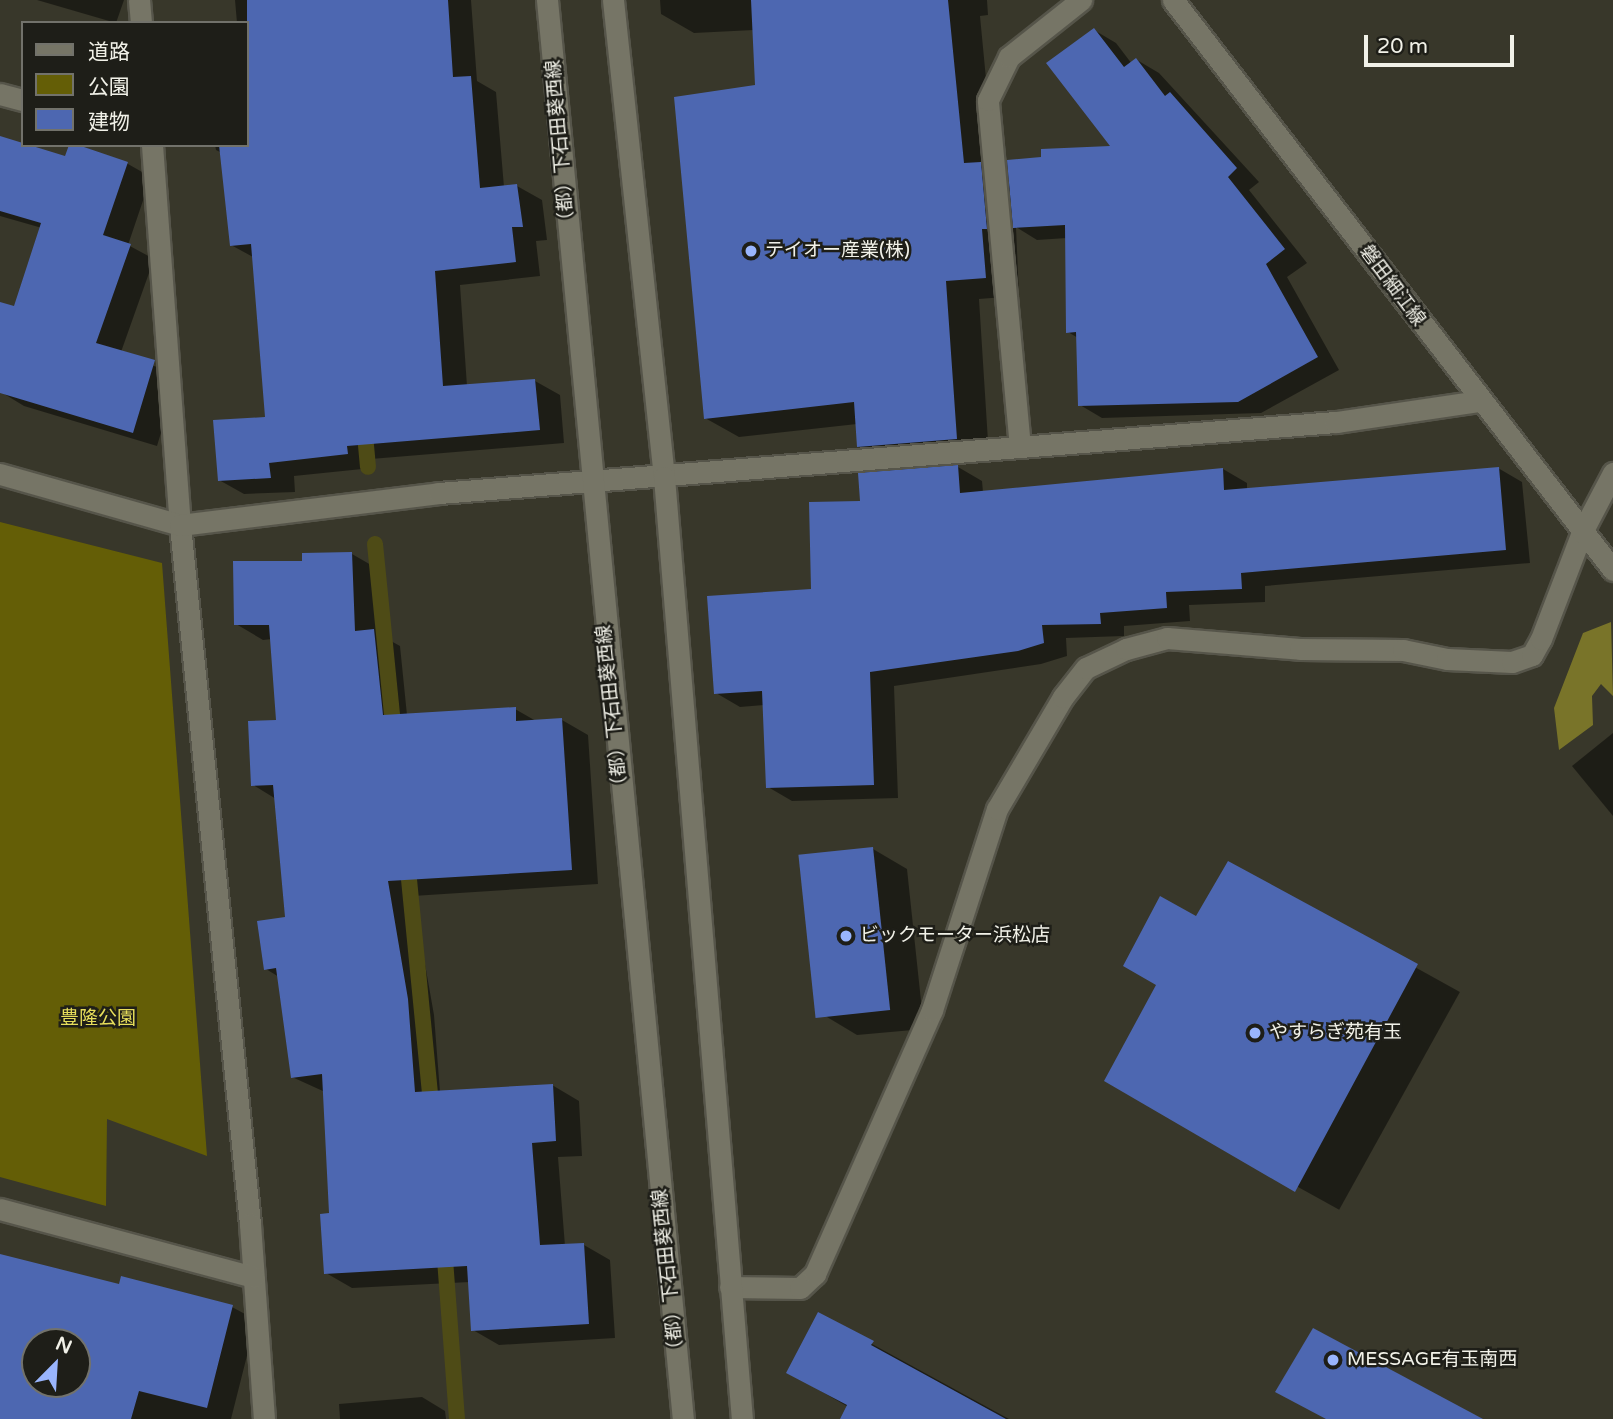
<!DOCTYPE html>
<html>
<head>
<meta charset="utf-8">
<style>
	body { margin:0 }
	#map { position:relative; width:1613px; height:1419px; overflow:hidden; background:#38372a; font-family:"Varela Round","Noto Sans JP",sans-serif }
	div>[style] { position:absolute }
	.green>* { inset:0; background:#645e06 }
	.forest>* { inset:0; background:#797429 }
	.shadow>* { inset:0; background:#0007; transform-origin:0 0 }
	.stream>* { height:16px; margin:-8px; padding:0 8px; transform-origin:8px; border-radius:8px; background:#4e4b16 }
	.building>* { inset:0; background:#4d67b1; transform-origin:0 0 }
	.roads { filter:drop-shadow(2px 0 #56554a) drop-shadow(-2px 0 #56554a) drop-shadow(0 2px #56554a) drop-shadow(0 -2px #56554a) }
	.minor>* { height:21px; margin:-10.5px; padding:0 10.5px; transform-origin:10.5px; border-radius:10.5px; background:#767566 }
	.tertiary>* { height:21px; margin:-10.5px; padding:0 10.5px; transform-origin:10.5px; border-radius:10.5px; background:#767566 }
	.secondary>* { height:21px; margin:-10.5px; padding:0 10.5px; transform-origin:10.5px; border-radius:10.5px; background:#767566 }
	.dots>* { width:19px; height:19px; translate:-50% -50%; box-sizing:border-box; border:4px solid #1e1e18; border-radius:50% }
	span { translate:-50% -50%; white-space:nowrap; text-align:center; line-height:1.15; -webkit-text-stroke:5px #1e1e18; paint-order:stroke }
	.street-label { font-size:19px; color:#f1f1e8 }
	.poi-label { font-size:19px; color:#f1f1e8 }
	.left { translate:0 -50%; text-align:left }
	.park-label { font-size:19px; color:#e7de5b }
	.legend { position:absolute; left:21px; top:21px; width:228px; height:126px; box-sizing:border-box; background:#1e1e18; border:2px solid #72726b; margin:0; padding:9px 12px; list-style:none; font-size:21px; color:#f1f1e8 }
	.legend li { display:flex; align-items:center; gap:14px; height:35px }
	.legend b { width:35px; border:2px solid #72726b }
	.north { position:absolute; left:21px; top:1328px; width:70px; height:70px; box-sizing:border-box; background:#1e1e18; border:2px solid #72726b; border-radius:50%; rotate:24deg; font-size:19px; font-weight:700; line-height:28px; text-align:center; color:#f1f1e8 }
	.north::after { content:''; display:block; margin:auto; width:24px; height:32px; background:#99b5fd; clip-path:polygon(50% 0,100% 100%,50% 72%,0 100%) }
	.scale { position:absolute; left:1364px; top:35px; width:150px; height:32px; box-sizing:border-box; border:4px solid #f1f1e8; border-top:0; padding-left:9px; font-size:21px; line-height:24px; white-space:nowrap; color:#f1f1e8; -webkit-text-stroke:5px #1e1e18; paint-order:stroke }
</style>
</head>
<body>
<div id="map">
	<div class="green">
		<i style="clip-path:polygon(0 522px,162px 563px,207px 1156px,107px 1119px,106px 1206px,0 1177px)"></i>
	</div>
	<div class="forest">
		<i style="clip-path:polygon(1611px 622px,1613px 696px,1601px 684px,1592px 696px,1593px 725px,1559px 750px,1554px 708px,1583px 633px)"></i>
	</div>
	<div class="shadow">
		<i style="clip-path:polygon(37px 0,124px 0,116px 23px)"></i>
		<i style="clip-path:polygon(235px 0,471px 0,477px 81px,496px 92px,504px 187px,517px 186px,542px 200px,547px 240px,536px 241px,540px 276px,460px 285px,467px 386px,535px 381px,560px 395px,564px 443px,371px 459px,372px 468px,294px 476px,295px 492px,244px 494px,219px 480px,266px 419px,253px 257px,231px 245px,222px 153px,216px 150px,215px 145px,247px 145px,247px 23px,237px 23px)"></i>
		<i style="clip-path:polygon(660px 0,987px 0,988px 15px,980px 16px,995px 173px,1010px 181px,1043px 158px,1113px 147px,1094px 30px,1116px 43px,1132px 64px,1137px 60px,1159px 73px,1259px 182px,1249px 190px,1307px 263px,1287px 277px,1339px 370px,1261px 413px,1102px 418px,1080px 405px,1078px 338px,1068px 332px,1067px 238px,1037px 240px,1016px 227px,1019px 296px,979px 299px,989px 457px,892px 465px,858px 446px,857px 424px,739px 437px,705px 418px,757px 87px,754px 30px,694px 33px,661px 14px)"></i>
		<i style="clip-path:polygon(0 138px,66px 159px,73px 145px,128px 164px,151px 177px,128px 245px,154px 259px,121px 352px,178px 376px,157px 446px,24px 406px,1px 392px,0 304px,15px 308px,42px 228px,0 216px)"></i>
		<i style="clip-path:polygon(958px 467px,982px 481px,983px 492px,1223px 469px,1247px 483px,1247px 490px,1498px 468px,1522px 482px,1530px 563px,1265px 586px,1265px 602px,1189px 605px,1190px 621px,1124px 626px,1124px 636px,1066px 638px,1067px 656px,1041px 664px,894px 686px,898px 798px,792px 801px,768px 787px,764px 705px,740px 707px,716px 693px,813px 591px,862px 502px)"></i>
		<i style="clip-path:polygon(352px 554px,378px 569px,380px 635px,400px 646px,407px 715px,515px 709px,536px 721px,562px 720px,588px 735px,598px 884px,413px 896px,434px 1015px,440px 1092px,552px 1085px,579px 1101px,582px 1156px,558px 1157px,565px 1246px,584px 1245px,610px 1260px,615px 1338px,499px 1345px,473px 1330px,470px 1282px,352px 1288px,326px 1273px,331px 1215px,325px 1092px,292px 1077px,279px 977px,266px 969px,287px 918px,276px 799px,253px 785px,277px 722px,272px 639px,263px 640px,236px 624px,304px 562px)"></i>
		<i style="clip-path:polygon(1613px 733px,1613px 816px,1572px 766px)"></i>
		<i style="clip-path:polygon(873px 849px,907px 869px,924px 1029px,857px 1035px,822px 1014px)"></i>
		<i style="left:1229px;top:864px;width:264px;height:249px;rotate:29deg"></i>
		<i style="clip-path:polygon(evenodd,0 1256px,120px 1286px,232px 1307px,256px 1320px,231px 1419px,0 1419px,0 1256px,35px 1342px,77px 1342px,77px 1384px,35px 1384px,35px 1342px)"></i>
		<i style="clip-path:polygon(819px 1315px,1009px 1419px,869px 1419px,788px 1372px)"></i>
		<i style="clip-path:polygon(422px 1397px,445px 1411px,446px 1419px,340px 1419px,339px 1404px)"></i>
	</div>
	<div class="stream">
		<i style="left:364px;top:424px;width:43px;rotate:84.7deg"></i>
		<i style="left:375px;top:544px;width:193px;rotate:84.3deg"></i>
		<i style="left:407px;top:859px;width:254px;rotate:84.4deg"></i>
		<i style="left:444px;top:1246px;width:173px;rotate:85.7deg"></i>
	</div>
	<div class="building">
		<i style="clip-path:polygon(247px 0,448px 0,453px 77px,471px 76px,480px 188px,517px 184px,523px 227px,512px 227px,516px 262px,435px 271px,443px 386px,535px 379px,540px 430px,347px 446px,348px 454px,269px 463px,271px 478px,218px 481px,213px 420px,265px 417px,251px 244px,230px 246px,219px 145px,247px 145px)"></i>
		<i style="clip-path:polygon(751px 0,948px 0,964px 163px,981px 162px,987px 229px,982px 229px,986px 278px,946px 281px,957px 439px,857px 447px,854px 402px,704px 419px,674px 97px,755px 85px)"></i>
		<i style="clip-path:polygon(1094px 28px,1124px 67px,1136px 58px,1165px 96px,1170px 92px,1237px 168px,1228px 177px,1285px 249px,1266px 264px,1318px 357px,1238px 402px,1078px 406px,1076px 332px,1066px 333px,1065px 225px,1013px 228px,1007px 160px,1041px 157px,1041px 149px,1110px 146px,1046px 63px)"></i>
		<i style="clip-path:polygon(0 136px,65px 156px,69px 145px,78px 145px,128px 162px,103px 235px,131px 244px,96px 343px,155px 360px,133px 433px,0 393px,0 302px,14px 306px,41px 223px,0 211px)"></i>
		<i style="clip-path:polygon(958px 465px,960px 493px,1223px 468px,1224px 490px,1499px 467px,1506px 550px,1241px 573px,1242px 589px,1166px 592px,1167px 608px,1100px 613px,1101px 624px,1042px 625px,1044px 643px,1018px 651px,870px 672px,874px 785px,766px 788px,762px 691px,714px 694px,707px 596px,811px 589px,809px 502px,860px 501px,858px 473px)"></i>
		<i style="clip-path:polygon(352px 552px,355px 631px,374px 629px,383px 715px,516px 707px,516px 721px,562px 718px,572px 870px,388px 881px,408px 999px,415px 1092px,553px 1084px,556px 1141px,532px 1143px,540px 1245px,584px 1243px,589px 1324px,471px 1331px,467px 1266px,324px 1274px,320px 1214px,329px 1213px,322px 1074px,291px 1078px,276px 968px,264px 970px,257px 921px,285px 917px,273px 785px,251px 786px,248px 721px,276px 720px,269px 625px,234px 625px,233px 561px,302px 561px,302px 553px)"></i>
		<i style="left:873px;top:847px;width:164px;height:75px;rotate:84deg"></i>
		<i style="clip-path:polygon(1228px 861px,1418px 964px,1295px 1192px,1104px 1081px,1156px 985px,1123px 966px,1160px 896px,1196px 916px)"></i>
		<i style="clip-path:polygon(evenodd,0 1254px,119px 1284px,121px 1276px,233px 1305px,207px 1408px,139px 1391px,131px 1419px,0 1419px,0 1254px,35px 1342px,77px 1342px,77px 1384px,35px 1384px,35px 1342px)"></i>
		<i style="clip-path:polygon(818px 1312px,874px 1341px,871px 1345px,1006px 1419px,840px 1419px,847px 1405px,786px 1373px)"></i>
		<i style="clip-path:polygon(1313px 1328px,1483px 1419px,1326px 1419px,1275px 1392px)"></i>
	</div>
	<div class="roads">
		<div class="minor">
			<i style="left:139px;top:0;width:23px;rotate:85deg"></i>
			<i style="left:0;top:94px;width:24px;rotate:15deg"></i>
			<i style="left:152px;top:145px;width:381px;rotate:85.8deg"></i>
			<i style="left:180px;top:525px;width:702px;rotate:84.28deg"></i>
			<i style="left:250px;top:1224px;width:196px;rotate:85.9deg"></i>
			<i style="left:1020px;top:447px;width:348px;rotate:-95.3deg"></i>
			<i style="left:988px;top:100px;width:48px;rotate:-64deg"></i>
			<i style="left:1009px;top:57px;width:92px;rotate:-38.4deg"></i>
			<i style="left:0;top:474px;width:187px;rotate:15.8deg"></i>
			<i style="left:180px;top:525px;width:261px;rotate:-7deg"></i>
			<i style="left:439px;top:493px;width:900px;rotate:-4.53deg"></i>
			<i style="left:1336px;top:422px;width:145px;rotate:-8.4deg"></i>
			<i style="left:0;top:1209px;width:262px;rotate:15deg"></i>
			<i style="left:730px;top:1287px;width:70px;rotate:0.8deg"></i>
			<i style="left:800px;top:1288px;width:21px;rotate:-43deg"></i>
			<i style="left:815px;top:1274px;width:289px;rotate:-66.1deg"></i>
			<i style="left:932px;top:1010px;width:211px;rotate:-72.1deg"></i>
			<i style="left:997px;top:809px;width:130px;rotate:-59.5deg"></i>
			<i style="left:1063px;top:697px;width:37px;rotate:-52deg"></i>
			<i style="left:1086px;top:668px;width:44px;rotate:-25.4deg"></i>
			<i style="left:1126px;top:649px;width:42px;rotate:-15deg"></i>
			<i style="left:1167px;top:638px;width:133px;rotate:4.7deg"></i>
			<i style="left:1300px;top:649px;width:103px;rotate:0.6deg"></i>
			<i style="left:1403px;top:650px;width:45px;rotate:11.6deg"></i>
			<i style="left:1447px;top:659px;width:65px;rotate:2.6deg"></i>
			<i style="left:1512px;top:662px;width:21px;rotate:-19deg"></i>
			<i style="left:1532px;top:655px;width:18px;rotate:-61deg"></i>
			<i style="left:1541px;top:639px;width:115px;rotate:-69deg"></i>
			<i style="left:1582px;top:532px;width:67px;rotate:-62.3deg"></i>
		</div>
		<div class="tertiary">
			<i style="left:547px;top:0;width:1426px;rotate:84.53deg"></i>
			<i style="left:613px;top:0;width:480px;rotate:83.9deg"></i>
			<i style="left:664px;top:477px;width:945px;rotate:85.27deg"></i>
		</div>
		<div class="secondary">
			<i style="left:1173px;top:0;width:720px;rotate:52.33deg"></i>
		</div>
	</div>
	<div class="dots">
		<i style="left:751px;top:251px;background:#99b5fd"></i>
		<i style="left:846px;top:936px;background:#99b5fd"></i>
		<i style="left:1255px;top:1033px;background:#99b5fd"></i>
		<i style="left:1333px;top:1360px;background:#99b5fd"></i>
	</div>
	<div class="street-label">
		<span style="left:561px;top:145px;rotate:-95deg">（都）下石田葵西線</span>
		<span style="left:1392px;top:286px;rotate:53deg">磐田細江線</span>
		<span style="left:613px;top:710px;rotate:-96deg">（都）下石田葵西線</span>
		<span style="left:669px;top:1274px;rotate:-96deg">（都）下石田葵西線</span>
	</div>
	<div class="poi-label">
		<span class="left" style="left:765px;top:251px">テイオー産業(株)</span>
		<span class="left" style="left:860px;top:936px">ビックモーター浜松店</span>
		<span class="left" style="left:1269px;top:1033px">やすらぎ苑有玉</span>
		<span class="left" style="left:1347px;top:1360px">MESSAGE有玉南西</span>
	</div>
	<div class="park-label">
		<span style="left:98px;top:1019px">豊隆公園</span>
	</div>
	<ul class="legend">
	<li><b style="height:9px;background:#767566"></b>道路</li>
	<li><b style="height:19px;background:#645e06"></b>公園</li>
	<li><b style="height:19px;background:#4d67b1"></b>建物</li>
	</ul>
	<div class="north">N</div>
	<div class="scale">20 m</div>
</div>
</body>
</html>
